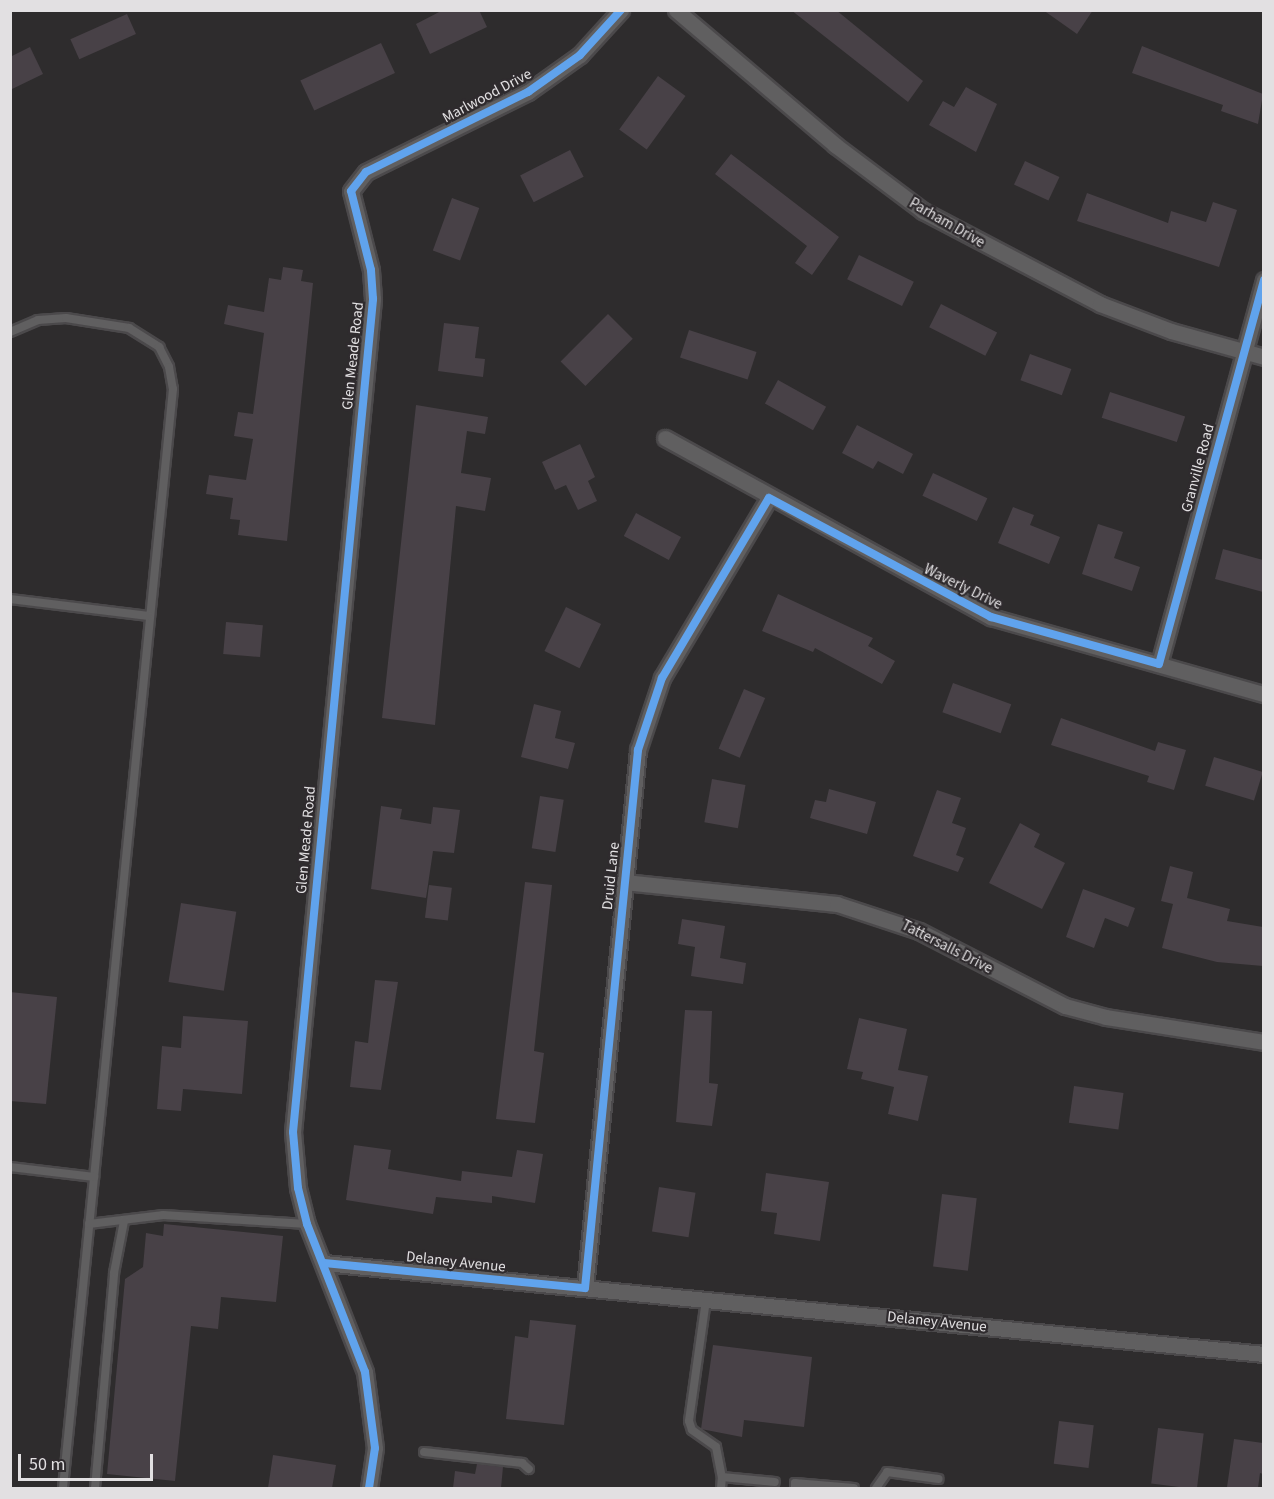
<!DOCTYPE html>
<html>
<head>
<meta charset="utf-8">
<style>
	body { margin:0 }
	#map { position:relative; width:1274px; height:1499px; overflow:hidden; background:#2e2c2d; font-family:"Source Sans 3",sans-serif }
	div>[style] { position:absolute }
	.building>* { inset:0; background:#484147; transform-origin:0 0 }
	.roads { filter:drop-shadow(2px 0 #4b494b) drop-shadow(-2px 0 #4b494b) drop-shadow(0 2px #4b494b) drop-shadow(0 -2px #4b494b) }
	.service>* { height:8px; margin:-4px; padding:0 4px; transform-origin:4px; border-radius:4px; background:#605f60 }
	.minor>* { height:15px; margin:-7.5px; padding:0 7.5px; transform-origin:7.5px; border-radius:7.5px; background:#605f60 }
	.cycleway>* { height:8px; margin:-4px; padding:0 4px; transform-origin:4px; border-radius:4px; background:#60a3ed }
	span { translate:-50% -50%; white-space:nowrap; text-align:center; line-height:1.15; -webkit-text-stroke:4.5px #2f2b2e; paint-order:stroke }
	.street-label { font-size:15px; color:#e2e0e2 }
	.frame { position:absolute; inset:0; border:12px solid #e2e0e2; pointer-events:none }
	.scale { position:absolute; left:18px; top:1454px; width:135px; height:27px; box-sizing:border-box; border:3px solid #e2e0e2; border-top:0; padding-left:8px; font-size:18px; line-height:21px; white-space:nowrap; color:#e2e0e2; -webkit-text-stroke:4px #2f2b2e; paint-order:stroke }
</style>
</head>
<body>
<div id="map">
	<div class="building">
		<i style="clip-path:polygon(443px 10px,479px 10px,487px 27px,430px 54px,416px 24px)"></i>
		<i style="clip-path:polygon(791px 10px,836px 10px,923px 81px,908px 102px)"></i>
		<i style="clip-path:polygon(1043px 10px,1093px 10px,1077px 34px)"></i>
		<i style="left:127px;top:14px;width:22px;height:62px;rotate:66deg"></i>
		<i style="left:381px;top:43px;width:33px;height:89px;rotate:65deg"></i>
		<i style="clip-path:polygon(1142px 46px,1263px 94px,1258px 124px,1221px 111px,1223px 105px,1132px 73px)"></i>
		<i style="clip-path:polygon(30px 47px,43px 74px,10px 90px,10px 57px)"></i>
		<i style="left:658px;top:76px;width:34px;height:66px;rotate:36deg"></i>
		<i style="clip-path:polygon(966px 87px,997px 104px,976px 152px,929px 125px,943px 101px,954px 107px)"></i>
		<i style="left:570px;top:150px;width:30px;height:56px;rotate:63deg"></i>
		<i style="clip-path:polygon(731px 154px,839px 237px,812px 275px,795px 263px,807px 246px,715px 174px)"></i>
		<i style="left:1025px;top:161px;width:38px;height:26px;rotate:25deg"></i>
		<i style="clip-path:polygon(1087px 193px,1168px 223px,1171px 211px,1206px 222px,1213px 202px,1237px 210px,1219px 267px,1077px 221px)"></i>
		<i style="left:452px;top:198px;width:29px;height:56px;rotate:20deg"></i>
		<i style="left:859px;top:255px;width:61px;height:27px;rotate:26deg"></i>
		<i style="clip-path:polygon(283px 267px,303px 270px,301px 281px,313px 283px,287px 541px,238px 535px,240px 520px,230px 519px,233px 498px,206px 494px,209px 475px,246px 480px,253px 439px,234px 436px,238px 412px,253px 414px,264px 333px,224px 324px,228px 305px,264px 312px,269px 278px,281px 280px)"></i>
		<i style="left:941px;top:304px;width:63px;height:26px;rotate:27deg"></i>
		<i style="left:608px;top:314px;width:35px;height:67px;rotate:45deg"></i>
		<i style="clip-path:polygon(444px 323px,479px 327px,475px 358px,485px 359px,483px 377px,438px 371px)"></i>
		<i style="left:689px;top:330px;width:71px;height:29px;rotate:18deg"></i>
		<i style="left:1030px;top:354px;width:44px;height:28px;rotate:20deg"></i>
		<i style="left:778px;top:380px;width:55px;height:27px;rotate:29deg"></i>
		<i style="left:1110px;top:392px;width:79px;height:27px;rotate:18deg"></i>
		<i style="clip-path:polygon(416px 405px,488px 417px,485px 434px,467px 431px,461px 473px,491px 478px,485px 511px,456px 506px,435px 725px,382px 718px)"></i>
		<i style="clip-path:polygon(857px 425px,913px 454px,903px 474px,878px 461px,873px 469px,842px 453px)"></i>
		<i style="clip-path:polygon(580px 444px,595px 477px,588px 481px,597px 501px,578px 510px,566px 485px,555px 490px,542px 462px)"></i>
		<i style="left:933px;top:473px;width:60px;height:25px;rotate:25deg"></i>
		<i style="clip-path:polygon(1013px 507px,1034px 515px,1030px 525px,1060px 537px,1049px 564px,998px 543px)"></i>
		<i style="left:636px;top:513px;width:51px;height:26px;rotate:28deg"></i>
		<i style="clip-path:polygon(1098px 524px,1123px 532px,1114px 558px,1140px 567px,1132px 591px,1082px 574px)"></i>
		<i style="clip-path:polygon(1223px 549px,1263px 560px,1263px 592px,1215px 579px)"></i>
		<i style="clip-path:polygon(778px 594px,873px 638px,868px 646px,895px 661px,882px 684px,815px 648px,813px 652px,762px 631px)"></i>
		<i style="left:566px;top:607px;width:39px;height:49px;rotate:26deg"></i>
		<i style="left:226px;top:622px;width:37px;height:32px;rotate:5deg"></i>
		<i style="left:953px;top:683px;width:62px;height:31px;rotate:20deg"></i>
		<i style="left:744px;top:689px;width:23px;height:65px;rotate:23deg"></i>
		<i style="clip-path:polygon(534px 704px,561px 711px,555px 738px,575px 743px,568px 769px,521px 757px)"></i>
		<i style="clip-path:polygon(1061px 718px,1155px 751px,1158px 742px,1186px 750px,1174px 790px,1147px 782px,1149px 776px,1051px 745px)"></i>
		<i style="left:1214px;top:757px;width:51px;height:30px;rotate:17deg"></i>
		<i style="left:712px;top:779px;width:34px;height:44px;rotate:10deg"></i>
		<i style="clip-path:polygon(829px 789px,876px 802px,867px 834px,810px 818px,815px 800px,826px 802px)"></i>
		<i style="clip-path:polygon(937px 790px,961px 798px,952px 823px,966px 828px,956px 855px,964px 858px,958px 872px,913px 856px)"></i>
		<i style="left:540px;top:796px;width:24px;height:53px;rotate:9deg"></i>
		<i style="clip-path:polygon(381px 806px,402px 809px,400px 819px,431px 824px,433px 807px,460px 810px,454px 853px,433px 851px,426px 898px,371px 889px)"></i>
		<i style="clip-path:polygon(1020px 823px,1040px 834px,1034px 847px,1065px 863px,1042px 909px,989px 883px)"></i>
		<i style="clip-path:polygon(1170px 866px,1193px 872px,1187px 898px,1230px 909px,1227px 921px,1263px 927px,1263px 966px,1217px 962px,1162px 948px,1173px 904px,1161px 901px)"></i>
		<i style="clip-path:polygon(525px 882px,552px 885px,534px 1051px,544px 1053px,535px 1123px,496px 1119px)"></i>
		<i style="left:429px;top:885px;width:23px;height:33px;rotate:7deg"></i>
		<i style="clip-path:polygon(1083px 889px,1135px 908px,1128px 927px,1105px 918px,1094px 948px,1066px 937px)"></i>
		<i style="left:181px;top:903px;width:56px;height:80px;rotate:9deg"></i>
		<i style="clip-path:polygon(682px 919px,725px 926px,720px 958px,746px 963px,743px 984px,691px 976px,695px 947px,678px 944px)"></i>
		<i style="clip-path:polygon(375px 980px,398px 982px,381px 1090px,350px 1087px,355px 1041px,368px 1043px)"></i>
		<i style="clip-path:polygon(10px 992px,57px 997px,46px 1104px,10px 1101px)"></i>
		<i style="clip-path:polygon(685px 1010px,712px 1011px,709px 1083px,718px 1084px,712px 1126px,676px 1122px)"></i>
		<i style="clip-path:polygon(183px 1016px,248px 1021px,242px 1094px,183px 1089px,181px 1111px,157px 1109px,162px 1046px,181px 1048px)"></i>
		<i style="clip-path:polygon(859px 1018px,907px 1029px,898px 1070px,928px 1076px,918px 1121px,888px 1114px,894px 1087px,861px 1079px,863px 1072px,847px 1069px)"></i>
		<i style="left:1074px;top:1086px;width:50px;height:37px;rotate:8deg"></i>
		<i style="clip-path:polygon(354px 1145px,391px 1150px,388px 1169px,461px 1181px,462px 1171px,512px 1177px,517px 1150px,543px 1154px,535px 1203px,492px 1196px,492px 1203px,436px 1197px,433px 1214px,346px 1200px)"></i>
		<i style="clip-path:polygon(766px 1173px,829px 1182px,820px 1241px,774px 1234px,777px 1213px,761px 1211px)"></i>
		<i style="left:659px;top:1187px;width:37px;height:45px;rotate:9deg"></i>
		<i style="left:942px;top:1194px;width:35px;height:73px;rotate:7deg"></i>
		<i style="clip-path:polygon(164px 1224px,283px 1236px,276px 1302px,221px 1297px,218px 1329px,191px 1326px,175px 1481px,107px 1474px,125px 1279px,143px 1267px,146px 1233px,163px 1236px)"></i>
		<i style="clip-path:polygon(530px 1320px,576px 1325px,564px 1425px,506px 1419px,515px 1336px,528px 1338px)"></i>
		<i style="clip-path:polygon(713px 1345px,812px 1357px,804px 1427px,744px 1420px,742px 1437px,701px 1429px)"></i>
		<i style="left:1059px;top:1421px;width:35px;height:43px;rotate:7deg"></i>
		<i style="left:1158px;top:1428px;width:46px;height:56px;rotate:7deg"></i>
		<i style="clip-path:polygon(1234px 1439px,1263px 1443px,1263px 1474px,1260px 1473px,1258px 1488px,1227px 1487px)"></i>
		<i style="clip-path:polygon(273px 1455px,336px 1465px,332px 1488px,268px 1488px)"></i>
		<i style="clip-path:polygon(477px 1464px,503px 1467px,501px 1488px,453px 1488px,455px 1471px,475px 1474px)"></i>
	</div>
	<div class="roads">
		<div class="service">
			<i style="left:10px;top:332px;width:30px;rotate:-23deg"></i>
			<i style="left:38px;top:320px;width:28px;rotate:-4deg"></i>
			<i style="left:66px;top:318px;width:64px;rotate:9deg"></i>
			<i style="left:129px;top:328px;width:36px;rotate:32deg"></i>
			<i style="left:159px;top:347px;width:22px;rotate:63deg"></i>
			<i style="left:169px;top:367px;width:22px;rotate:80deg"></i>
			<i style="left:173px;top:389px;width:1104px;rotate:95.72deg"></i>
			<i style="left:10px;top:599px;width:140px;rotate:7deg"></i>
			<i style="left:10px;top:1167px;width:85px;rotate:6.8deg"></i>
			<i style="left:89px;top:1224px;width:75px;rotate:-6.9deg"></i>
			<i style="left:163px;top:1215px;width:144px;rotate:3.6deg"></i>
			<i style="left:706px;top:1300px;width:122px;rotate:98deg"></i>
			<i style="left:689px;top:1421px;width:9px;rotate:72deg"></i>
			<i style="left:692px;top:1430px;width:29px;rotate:35deg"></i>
			<i style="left:716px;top:1447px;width:31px;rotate:79deg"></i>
			<i style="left:424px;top:1452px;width:99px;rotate:6.4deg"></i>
			<i style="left:522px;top:1463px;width:9px;rotate:41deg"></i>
			<i style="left:95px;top:1488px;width:216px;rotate:-84.9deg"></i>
			<i style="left:114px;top:1273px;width:53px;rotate:-79.1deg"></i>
			<i style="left:721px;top:1488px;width:11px;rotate:-85deg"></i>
			<i style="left:722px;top:1477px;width:53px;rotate:5.4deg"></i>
			<i style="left:795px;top:1488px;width:5px;rotate:-90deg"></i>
			<i style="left:795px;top:1483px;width:59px;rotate:4.8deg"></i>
			<i style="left:876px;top:1488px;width:19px;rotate:-55deg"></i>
			<i style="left:887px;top:1472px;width:52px;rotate:7.7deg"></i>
		</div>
		<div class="minor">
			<i style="left:676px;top:10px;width:209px;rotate:40.3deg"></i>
			<i style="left:835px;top:145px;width:110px;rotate:36.9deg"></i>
			<i style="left:923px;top:211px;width:200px;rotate:27.7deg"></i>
			<i style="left:1100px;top:304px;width:76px;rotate:20.8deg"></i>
			<i style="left:1171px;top:331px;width:97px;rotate:15.6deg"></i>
			<i style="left:665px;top:438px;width:372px;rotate:28.8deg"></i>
			<i style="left:991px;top:617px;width:284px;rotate:15.8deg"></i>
			<i style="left:1159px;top:664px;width:398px;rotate:-74.7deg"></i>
			<i style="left:624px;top:882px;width:214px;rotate:5.9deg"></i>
			<i style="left:837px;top:904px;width:86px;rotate:18.2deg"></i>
			<i style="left:919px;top:931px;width:164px;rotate:27.2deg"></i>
			<i style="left:1065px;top:1006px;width:42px;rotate:15deg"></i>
			<i style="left:1106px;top:1017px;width:160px;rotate:9deg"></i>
			<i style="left:324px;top:1263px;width:944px;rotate:5.53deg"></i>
			<i style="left:585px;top:1288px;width:541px;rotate:-84.37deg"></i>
			<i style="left:638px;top:750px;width:76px;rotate:-71.6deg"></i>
			<i style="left:662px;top:678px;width:209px;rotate:-59.3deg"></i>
			<i style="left:369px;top:1488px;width:40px;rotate:-81.5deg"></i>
			<i style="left:375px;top:1448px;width:77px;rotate:-97.5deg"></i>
			<i style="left:365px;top:1372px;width:159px;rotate:-111.4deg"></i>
			<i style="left:307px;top:1224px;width:37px;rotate:-104deg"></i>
			<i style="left:298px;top:1188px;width:56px;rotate:-95.1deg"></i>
			<i style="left:293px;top:1132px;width:837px;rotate:-84.51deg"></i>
			<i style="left:373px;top:299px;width:29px;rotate:-94deg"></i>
			<i style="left:371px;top:270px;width:81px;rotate:-104.2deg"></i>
			<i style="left:351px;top:191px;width:24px;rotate:-52deg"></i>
			<i style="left:366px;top:172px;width:181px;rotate:-26.3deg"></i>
			<i style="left:528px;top:92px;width:64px;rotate:-35.4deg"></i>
			<i style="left:580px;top:55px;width:61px;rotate:-47.7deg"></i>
		</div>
	</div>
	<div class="cycleway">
		<i style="left:324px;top:1263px;width:262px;rotate:5.5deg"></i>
		<i style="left:585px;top:1288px;width:541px;rotate:-84.37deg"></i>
		<i style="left:638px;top:750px;width:76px;rotate:-71.6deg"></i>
		<i style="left:662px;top:678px;width:209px;rotate:-59.3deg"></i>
		<i style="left:769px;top:498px;width:252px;rotate:28.2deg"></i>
		<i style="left:991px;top:617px;width:174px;rotate:15.6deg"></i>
		<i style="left:1159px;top:664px;width:398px;rotate:-74.7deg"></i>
		<i style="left:369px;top:1488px;width:40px;rotate:-81.5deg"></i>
		<i style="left:375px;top:1448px;width:77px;rotate:-97.5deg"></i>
		<i style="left:365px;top:1372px;width:159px;rotate:-111.4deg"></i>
		<i style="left:307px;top:1224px;width:37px;rotate:-104deg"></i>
		<i style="left:298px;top:1188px;width:56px;rotate:-95.1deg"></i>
		<i style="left:293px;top:1132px;width:837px;rotate:-84.51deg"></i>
		<i style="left:373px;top:299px;width:29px;rotate:-94deg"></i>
		<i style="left:371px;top:270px;width:81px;rotate:-104.2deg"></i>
		<i style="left:351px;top:191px;width:24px;rotate:-52deg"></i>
		<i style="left:366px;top:172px;width:181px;rotate:-26.3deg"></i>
		<i style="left:528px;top:92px;width:64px;rotate:-35.4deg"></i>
		<i style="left:580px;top:55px;width:61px;rotate:-47.7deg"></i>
	</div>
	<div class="street-label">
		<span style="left:487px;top:96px;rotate:-28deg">Marlwood Drive</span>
		<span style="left:947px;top:223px;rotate:30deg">Parham Drive</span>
		<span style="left:353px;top:356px;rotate:-84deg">Glen Meade Road</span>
		<span style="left:1198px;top:468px;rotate:-75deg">Granville Road</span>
		<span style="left:963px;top:587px;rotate:26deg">Waverly Drive</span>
		<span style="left:306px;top:840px;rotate:-85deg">Glen Meade Road</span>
		<span style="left:611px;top:876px;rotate:-84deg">Druid Lane</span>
		<span style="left:947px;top:947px;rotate:27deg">Tattersalls Drive</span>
		<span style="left:456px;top:1262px;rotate:6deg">Delaney Avenue</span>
		<span style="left:937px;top:1322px;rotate:6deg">Delaney Avenue</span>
	</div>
	<div class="frame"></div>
	<div class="scale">50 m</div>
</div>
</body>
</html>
